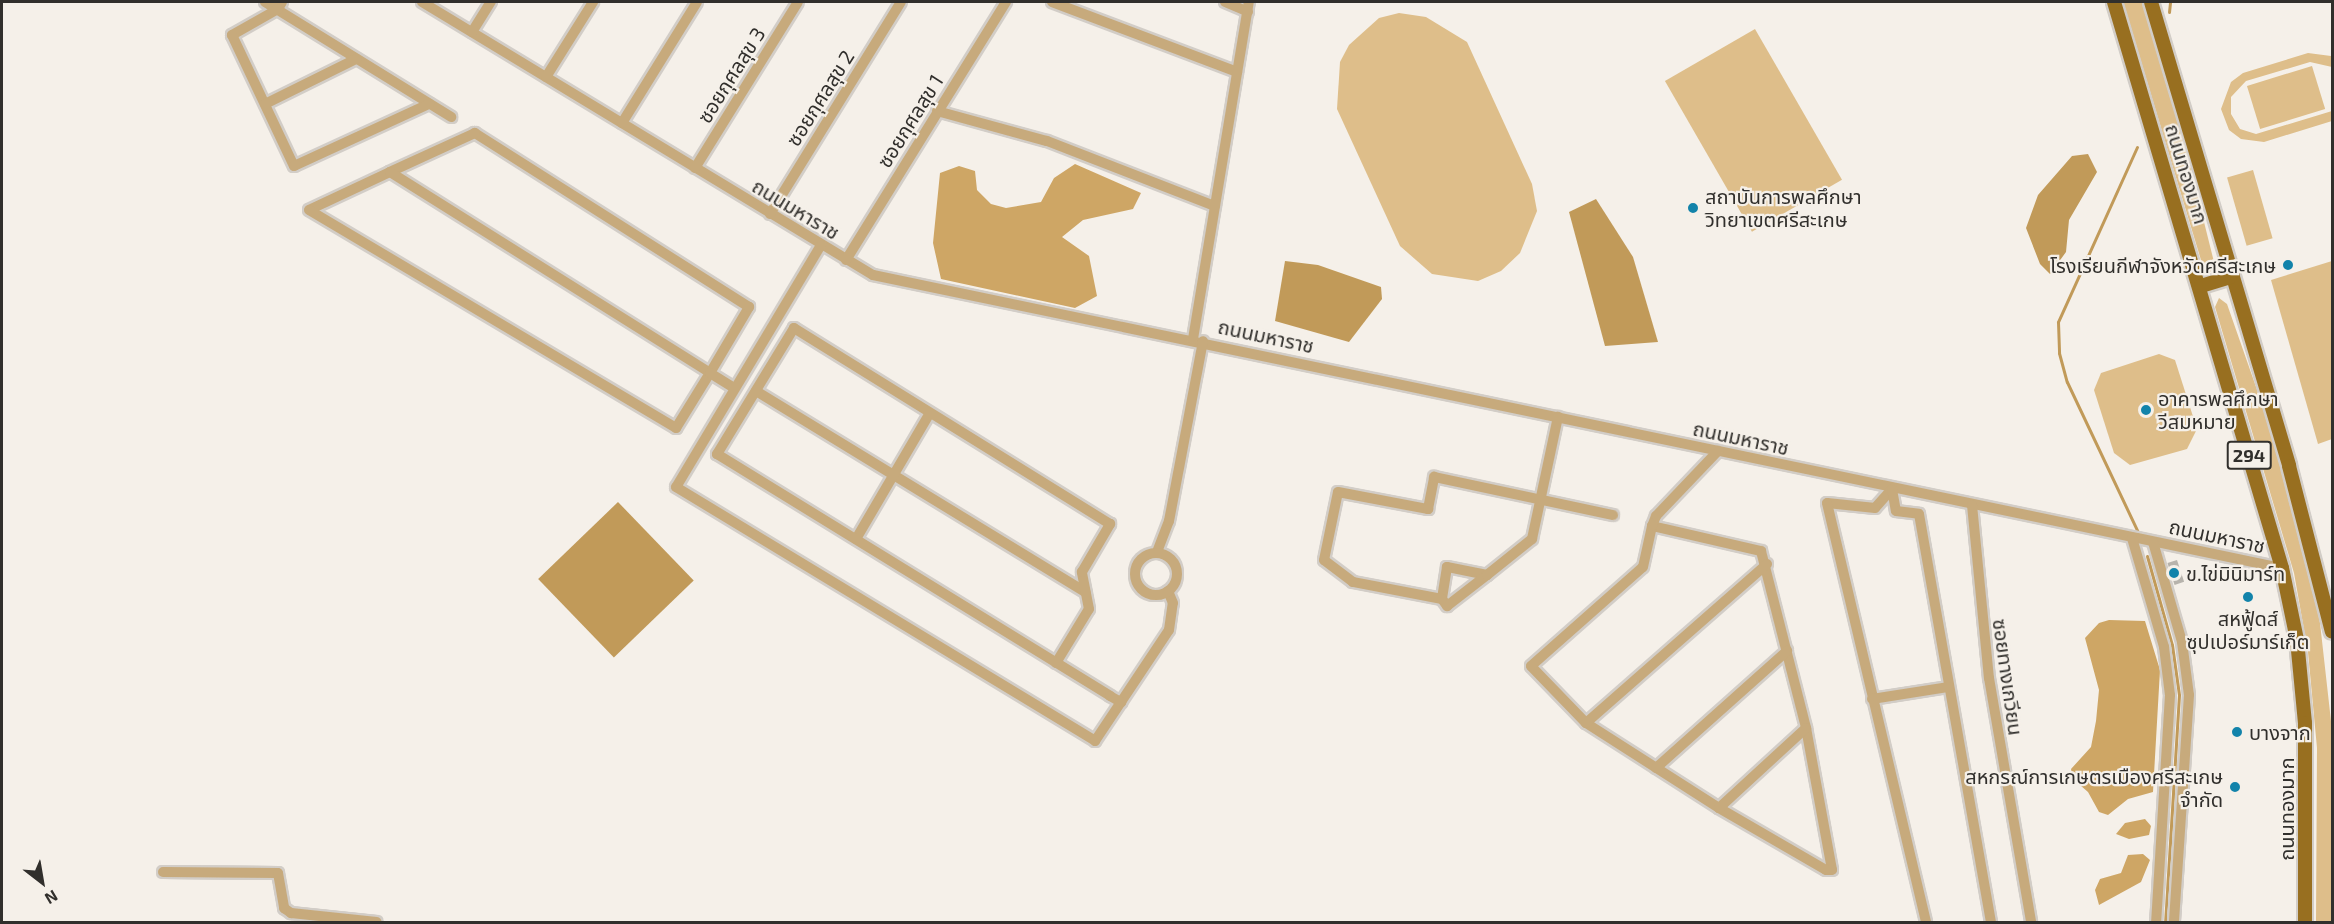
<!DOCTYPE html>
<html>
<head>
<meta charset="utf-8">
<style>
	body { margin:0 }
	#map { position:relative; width:2334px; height:924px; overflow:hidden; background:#f5f0e9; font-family:"Exo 2","Noto Sans Thai",sans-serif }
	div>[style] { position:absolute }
	.green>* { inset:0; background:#debe8a; transform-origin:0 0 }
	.forest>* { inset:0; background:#cea665 }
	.water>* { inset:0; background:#c19a59; transform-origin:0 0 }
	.stream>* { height:3px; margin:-1.5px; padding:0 1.5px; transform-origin:1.5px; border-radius:1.5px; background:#c19a59 }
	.building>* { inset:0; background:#b7b3ac; transform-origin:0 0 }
	.roads { filter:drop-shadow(2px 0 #d2cdc7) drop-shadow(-2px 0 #d2cdc7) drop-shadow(0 2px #d2cdc7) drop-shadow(0 -2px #d2cdc7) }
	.minor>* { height:10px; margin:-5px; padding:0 5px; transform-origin:5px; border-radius:5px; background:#c7aa7c }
	.minor>.ring { margin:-5px; padding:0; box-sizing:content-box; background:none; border:10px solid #c7aa7c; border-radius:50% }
	.major>* { height:14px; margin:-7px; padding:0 7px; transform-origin:7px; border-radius:7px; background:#986f20 }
	.dots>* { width:16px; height:16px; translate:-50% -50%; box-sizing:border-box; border:3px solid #f5f0e9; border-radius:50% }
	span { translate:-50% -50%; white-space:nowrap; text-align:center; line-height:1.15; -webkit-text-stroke:4.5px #f5f0e9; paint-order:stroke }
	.shield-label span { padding:2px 4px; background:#f5f0e9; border:2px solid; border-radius:4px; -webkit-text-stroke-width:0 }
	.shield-label { font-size:18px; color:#312f2c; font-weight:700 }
	.street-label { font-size:20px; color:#312f2c }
	.poi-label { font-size:20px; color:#312f2c }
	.left { translate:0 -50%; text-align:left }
	.right { translate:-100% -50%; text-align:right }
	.frame { position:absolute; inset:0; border:3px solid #312f2c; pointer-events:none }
	.north { position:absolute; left:12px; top:852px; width:60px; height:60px; -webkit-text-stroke:4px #f5f0e9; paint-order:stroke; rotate:149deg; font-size:16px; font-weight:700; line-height:24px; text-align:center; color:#312f2c }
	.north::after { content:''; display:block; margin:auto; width:21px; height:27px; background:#312f2c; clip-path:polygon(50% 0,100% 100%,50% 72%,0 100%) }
</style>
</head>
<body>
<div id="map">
	<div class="green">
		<i style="clip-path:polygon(2123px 2px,2142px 2px,2185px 146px,2215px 266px,2210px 272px,2204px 270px)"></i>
		<i style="clip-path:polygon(1399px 13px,1426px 17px,1467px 42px,1532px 184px,1537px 211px,1520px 253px,1501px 271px,1478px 281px,1432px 274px,1400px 246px,1337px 109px,1340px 62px,1349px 45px,1379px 18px)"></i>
		<i style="left:1755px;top:29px;width:174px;height:104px;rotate:60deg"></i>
		<i style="clip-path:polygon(2308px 53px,2331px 56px,2332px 67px,2310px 62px,2246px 81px,2231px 97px,2231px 114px,2240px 129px,2256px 134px,2332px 111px,2332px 121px,2264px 142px,2241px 139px,2229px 130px,2221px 109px,2231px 82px,2243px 73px)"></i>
		<i style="left:2312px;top:66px;width:45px;height:68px;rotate:73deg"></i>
		<i style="left:2253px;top:170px;width:71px;height:27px;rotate:74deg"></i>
		<i style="clip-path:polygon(2332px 261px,2332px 439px,2318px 444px,2271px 280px)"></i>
		<i style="clip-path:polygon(2219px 298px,2227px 304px,2269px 424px,2309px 565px,2320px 623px,2332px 730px,2332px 922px,2316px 922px,2317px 748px,2308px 652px,2294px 573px,2215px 307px)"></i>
		<i style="clip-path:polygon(2159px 354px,2175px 360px,2197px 429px,2187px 449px,2130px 465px,2114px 453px,2094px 390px,2101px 373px)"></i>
	</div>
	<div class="forest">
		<i style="clip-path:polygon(1075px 164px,1141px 193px,1133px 209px,1083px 220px,1062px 237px,1089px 256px,1097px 296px,1075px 308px,941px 279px,933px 243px,940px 173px,959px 166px,975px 171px,977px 190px,991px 204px,1006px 208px,1041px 202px,1054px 178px)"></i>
		<i style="clip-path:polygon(2109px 620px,2145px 621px,2160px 670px,2153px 792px,2128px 799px,2108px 815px,2099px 812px,2088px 792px,2073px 779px,2071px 769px,2091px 747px,2096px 721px,2099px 690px,2085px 638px,2099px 623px)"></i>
		<i style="clip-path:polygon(2145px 819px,2151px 826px,2149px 835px,2129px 839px,2116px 834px,2125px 823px)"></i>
		<i style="clip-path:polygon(2143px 854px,2150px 860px,2141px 882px,2099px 905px,2095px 890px,2100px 879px,2121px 873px,2128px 855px)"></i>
	</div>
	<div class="water">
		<i style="clip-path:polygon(2088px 154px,2097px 172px,2069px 220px,2066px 252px,2050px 274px,2040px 264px,2026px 228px,2038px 195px,2072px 156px)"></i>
		<i style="clip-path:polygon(1596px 199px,1633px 257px,1658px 342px,1605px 346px,1569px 212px)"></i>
		<i style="clip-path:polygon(1285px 261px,1318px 265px,1381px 287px,1382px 299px,1349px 342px,1275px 321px)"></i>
		<i style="left:618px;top:502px;width:109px;height:111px;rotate:46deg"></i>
	</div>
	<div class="stream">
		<i style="left:2169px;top:12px;width:10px;rotate:-84deg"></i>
		<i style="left:2137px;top:147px;width:192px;rotate:114.3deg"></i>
		<i style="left:2058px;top:322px;width:31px;rotate:88deg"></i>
		<i style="left:2059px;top:353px;width:30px;rotate:75deg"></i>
		<i style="left:2067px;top:382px;width:168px;rotate:64.7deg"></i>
		<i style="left:2147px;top:556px;width:92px;rotate:74.3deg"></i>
		<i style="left:2172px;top:645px;width:50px;rotate:82deg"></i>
		<i style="left:2179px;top:695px;width:227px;rotate:93.5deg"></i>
	</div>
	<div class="building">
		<i style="left:2177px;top:560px;width:23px;height:10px;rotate:72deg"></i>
	</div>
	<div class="roads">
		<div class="minor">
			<i style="left:265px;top:2px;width:219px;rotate:31.7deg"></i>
			<i style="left:282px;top:2px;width:8px;rotate:120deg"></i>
			<i style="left:278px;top:9px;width:53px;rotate:150.5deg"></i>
			<i style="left:232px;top:35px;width:145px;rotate:64.7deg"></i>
			<i style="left:294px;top:166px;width:149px;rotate:-24.7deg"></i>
			<i style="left:422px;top:2px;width:527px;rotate:31.19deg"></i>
			<i style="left:873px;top:275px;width:1439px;rotate:11.75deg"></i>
			<i style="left:1052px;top:2px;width:198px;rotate:20.7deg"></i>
			<i style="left:1225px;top:2px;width:25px;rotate:23deg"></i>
			<i style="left:472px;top:32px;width:36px;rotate:-58deg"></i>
			<i style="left:546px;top:77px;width:89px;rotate:-57.9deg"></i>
			<i style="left:265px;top:104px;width:102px;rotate:-26.3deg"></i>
			<i style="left:937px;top:111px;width:114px;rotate:15.3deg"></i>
			<i style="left:1047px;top:141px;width:180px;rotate:21.2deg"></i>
			<i style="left:622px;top:123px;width:142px;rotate:-58.2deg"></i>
			<i style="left:695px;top:168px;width:195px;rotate:-58.2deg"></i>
			<i style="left:390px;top:172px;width:89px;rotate:154.9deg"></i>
			<i style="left:309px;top:210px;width:427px;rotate:30.7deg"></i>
			<i style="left:676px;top:428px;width:65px;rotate:-58.3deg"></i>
			<i style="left:710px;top:373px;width:77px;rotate:-59.4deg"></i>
			<i style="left:749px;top:307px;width:325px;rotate:-147.6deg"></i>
			<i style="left:475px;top:133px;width:94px;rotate:155.4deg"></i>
			<i style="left:390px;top:172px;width:378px;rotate:32.1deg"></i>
			<i style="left:710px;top:373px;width:28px;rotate:32deg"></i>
			<i style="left:770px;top:214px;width:249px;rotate:-58.3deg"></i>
			<i style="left:821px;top:245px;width:282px;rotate:120.9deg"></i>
			<i style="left:676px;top:487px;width:490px;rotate:31.2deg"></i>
			<i style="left:1095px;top:741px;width:133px;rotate:-56.3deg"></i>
			<i style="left:1169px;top:630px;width:27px;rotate:-82deg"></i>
			<i style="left:1173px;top:603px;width:13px;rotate:-113deg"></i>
			<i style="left:846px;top:260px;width:304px;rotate:-58.2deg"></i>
			<i style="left:1193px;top:339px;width:342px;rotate:-80.6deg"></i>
			<i style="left:756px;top:391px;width:386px;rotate:31.4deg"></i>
			<i style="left:1892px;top:489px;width:25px;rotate:132deg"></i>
			<i style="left:1875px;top:508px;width:48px;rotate:-174.1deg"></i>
			<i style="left:1827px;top:503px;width:431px;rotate:76.7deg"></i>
			<i style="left:1892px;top:489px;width:22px;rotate:80deg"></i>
			<i style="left:1896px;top:511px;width:23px;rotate:7deg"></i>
			<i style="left:1919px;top:514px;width:414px;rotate:80deg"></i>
			<i style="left:1972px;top:505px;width:174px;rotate:84.4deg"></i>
			<i style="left:1989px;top:678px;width:248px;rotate:80.2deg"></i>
			<i style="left:1652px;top:526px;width:112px;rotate:12.9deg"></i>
			<i style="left:1761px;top:551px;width:183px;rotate:75.7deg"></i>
			<i style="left:1806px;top:728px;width:144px;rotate:79.6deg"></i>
			<i style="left:1832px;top:870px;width:6px;rotate:180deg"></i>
			<i style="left:1826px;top:870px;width:124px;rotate:-149.9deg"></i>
			<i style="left:1719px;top:808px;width:158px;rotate:-147.4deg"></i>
			<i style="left:1586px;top:723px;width:79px;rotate:-134deg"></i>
			<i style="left:1531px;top:666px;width:149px;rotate:-41.5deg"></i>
			<i style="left:1643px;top:567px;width:42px;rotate:-77.6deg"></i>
			<i style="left:1652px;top:526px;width:11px;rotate:-68deg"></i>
			<i style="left:1656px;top:516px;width:90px;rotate:-46.4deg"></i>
			<i style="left:2132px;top:538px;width:114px;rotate:73.6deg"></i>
			<i style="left:2164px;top:647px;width:48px;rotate:82.9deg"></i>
			<i style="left:2170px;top:695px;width:227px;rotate:93.5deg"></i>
			<i style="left:856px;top:539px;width:146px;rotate:-59.6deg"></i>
			<i style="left:2153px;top:542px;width:104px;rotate:73.8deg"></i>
			<i style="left:2182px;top:642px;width:53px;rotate:82.5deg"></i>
			<i style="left:2189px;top:695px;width:227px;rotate:93.8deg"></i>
			<i style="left:1157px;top:552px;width:33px;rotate:-69deg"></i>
			<i style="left:1169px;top:521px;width:183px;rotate:-79.3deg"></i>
			<i class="ring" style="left:1135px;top:553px;width:32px;height:32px"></i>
			<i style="left:1487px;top:575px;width:41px;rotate:-168.7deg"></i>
			<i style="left:1447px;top:567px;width:32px;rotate:99deg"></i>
			<i style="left:1442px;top:599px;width:9px;rotate:54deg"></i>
			<i style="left:1447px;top:606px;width:51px;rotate:-37.8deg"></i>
			<i style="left:1487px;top:575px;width:58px;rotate:-38.7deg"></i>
			<i style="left:1532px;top:539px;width:125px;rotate:-78deg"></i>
			<i style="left:1442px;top:599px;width:91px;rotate:-169.2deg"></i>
			<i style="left:1353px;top:582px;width:36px;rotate:-143deg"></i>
			<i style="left:1324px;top:560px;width:69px;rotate:-78.4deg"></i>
			<i style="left:1338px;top:492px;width:92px;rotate:10.7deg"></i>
			<i style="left:1428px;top:509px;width:33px;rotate:-79deg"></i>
			<i style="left:1434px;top:477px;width:183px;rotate:12deg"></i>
			<i style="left:1056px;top:663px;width:63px;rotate:-58.6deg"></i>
			<i style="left:1089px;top:609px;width:38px;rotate:-101deg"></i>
			<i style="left:1082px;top:572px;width:56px;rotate:-59.7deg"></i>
			<i style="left:1110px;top:524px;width:372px;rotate:-148.2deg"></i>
			<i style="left:794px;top:328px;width:148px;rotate:121.4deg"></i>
			<i style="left:717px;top:454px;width:462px;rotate:31.6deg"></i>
			<i style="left:1110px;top:696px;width:13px;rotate:29deg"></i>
			<i style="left:1872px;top:699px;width:78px;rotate:-8.9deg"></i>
			<i style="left:1586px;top:723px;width:241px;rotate:-41.3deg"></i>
			<i style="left:1656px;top:768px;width:176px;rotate:-41.8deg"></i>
			<i style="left:1719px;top:808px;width:118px;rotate:-42.6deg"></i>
			<i style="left:163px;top:872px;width:115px;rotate:0.5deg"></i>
			<i style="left:278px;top:873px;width:36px;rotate:80deg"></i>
			<i style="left:284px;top:908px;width:9px;rotate:36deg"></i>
			<i style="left:291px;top:913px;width:86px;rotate:6deg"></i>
		</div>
		<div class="major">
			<i style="left:2114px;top:2px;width:590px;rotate:73.47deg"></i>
			<i style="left:2282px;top:568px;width:74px;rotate:78.2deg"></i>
			<i style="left:2297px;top:640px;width:83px;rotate:84.5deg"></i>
			<i style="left:2305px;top:723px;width:199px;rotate:90deg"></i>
			<i style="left:2151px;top:2px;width:484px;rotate:73.4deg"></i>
			<i style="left:2289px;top:466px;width:171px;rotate:75.5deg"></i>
			<i style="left:2201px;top:286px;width:30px;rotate:-17deg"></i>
		</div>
	</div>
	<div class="dots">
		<i style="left:1693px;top:208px;background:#1283aa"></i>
		<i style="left:2288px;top:265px;background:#1283aa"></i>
		<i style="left:2146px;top:410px;background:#1283aa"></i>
		<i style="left:2174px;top:573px;background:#1283aa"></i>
		<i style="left:2248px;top:597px;background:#1283aa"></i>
		<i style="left:2237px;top:732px;background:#1283aa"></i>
		<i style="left:2235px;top:787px;background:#1283aa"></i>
	</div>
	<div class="shield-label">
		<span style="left:2249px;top:455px">294</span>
	</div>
	<div class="street-label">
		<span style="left:731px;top:75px;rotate:-58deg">ซอยกุศลสุข 3</span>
		<span style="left:820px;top:98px;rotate:-58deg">ซอยกุศลสุข 2</span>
		<span style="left:910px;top:121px;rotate:-58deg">ซอยกุศลสุข 1</span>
		<span style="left:2187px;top:174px;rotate:73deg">ถนนทองมาก</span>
		<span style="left:796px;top:209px;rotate:31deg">ถนนมหาราช</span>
		<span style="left:1266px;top:336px;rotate:12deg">ถนนมหาราช</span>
		<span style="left:1741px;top:438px;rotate:12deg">ถนนมหาราช</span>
		<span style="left:2217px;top:536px;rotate:12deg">ถนนมหาราช</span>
		<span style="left:2008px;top:677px;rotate:82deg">ซอยทางเกวียน</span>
		<span style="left:2286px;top:809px;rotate:-90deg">ถนนทองมาก</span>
	</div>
	<div class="poi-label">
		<span class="left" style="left:1705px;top:208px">สถาบันการพลศึกษา<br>วิทยาเขตศรีสะเกษ</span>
		<span class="right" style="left:2276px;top:265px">โรงเรียนกีฬาจังหวัดศรีสะเกษ</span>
		<span class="left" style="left:2158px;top:410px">อาคารพลศึกษา<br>วีสมหมาย</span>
		<span class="left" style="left:2186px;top:573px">ข.ไข่มินิมาร์ท</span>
		<span style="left:2248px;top:630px">สหฟู้ดส์<br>ซุปเปอร์มาร์เก็ต</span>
		<span class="left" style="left:2249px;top:732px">บางจาก</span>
		<span class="right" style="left:2223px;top:788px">สหกรณ์การเกษตรเมืองศรีสะเกษ<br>จำกัด</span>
	</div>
	<div class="frame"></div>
	<div class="north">N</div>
</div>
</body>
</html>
